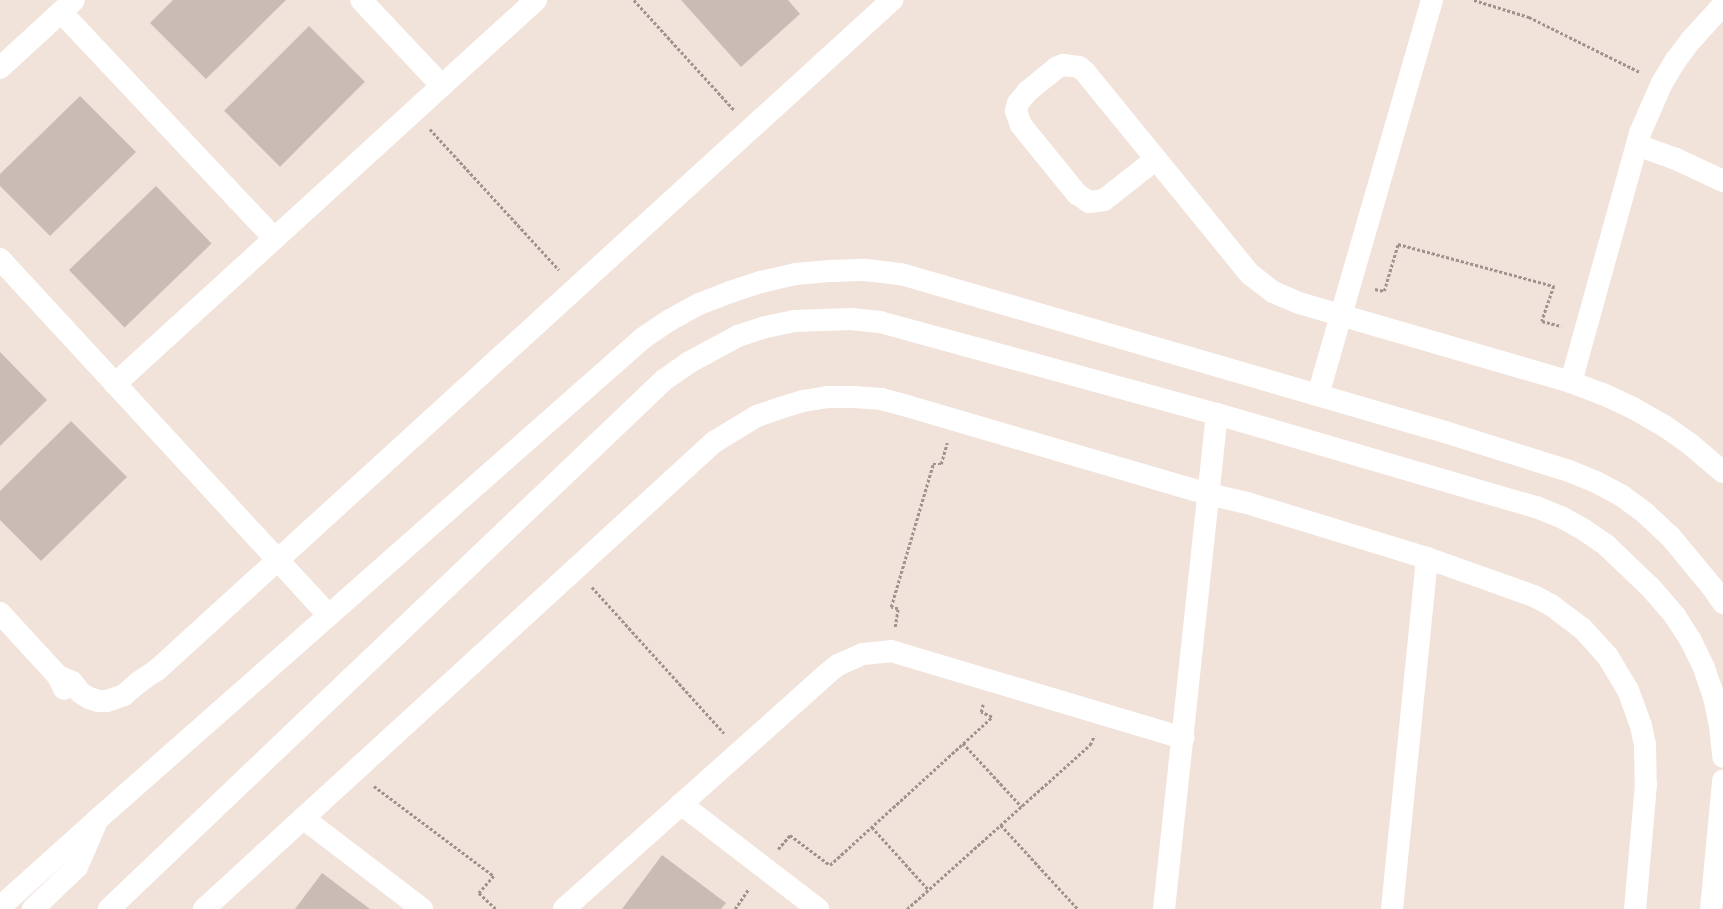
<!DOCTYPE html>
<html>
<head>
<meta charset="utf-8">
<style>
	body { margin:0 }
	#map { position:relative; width:1723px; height:909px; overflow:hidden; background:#f2e3da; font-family:"Source Sans 3",sans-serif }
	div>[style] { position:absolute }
	.building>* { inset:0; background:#cabcb4; transform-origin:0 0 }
	.path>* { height:2.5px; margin-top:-1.25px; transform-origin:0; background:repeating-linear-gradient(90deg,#9f948d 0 3px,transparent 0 5px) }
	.minor>* { height:22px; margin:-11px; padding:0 11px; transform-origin:11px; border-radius:11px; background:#fff }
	span { translate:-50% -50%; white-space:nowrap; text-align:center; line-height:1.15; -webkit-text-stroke:3px #fff; paint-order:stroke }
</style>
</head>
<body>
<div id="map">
	<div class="building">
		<i style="clip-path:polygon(173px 0,286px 0,206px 79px,150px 23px)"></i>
		<i style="clip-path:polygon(681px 0,788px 0,800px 14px,741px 67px)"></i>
		<i style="left:309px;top:26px;width:79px;height:120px;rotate:45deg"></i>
		<i style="clip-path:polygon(80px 96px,136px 152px,50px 236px,0 186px,0 174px)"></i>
		<i style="left:156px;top:186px;width:80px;height:121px;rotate:46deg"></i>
		<i style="clip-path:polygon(0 352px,47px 400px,0 446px)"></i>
		<i style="clip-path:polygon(71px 421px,127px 477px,41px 561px,0 520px,0 491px)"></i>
		<i style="clip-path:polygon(662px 855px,726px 903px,721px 909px,622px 909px)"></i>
		<i style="clip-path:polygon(322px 873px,370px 909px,295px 909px)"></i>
	</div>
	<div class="path">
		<i style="left:634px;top:0;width:150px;rotate:47.7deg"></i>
		<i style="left:1474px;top:0;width:58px;rotate:17.2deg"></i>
		<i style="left:1529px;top:17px;width:124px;rotate:26.4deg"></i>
		<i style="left:430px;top:129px;width:191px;rotate:47.5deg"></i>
		<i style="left:1375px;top:289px;width:9px;rotate:13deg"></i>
		<i style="left:1384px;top:291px;width:49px;rotate:-73.4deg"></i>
		<i style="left:1398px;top:244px;width:162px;rotate:15.1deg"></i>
		<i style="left:1554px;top:286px;width:37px;rotate:109deg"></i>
		<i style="left:1542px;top:321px;width:20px;rotate:15deg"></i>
		<i style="left:592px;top:587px;width:197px;rotate:47.9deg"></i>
		<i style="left:895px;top:627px;width:18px;rotate:-81deg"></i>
		<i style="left:898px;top:609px;width:7px;rotate:-164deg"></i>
		<i style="left:891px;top:607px;width:149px;rotate:-73.6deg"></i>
		<i style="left:933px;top:464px;width:8px"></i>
		<i style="left:941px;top:464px;width:22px;rotate:-74deg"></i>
		<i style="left:963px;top:743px;width:87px;rotate:47.3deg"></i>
		<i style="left:374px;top:786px;width:150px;rotate:36.9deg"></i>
		<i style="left:494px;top:876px;width:23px;rotate:131deg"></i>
		<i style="left:479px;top:893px;width:23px;rotate:43deg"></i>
		<i style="left:1001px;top:825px;width:114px;rotate:47.5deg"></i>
		<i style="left:872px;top:827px;width:85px;rotate:47.9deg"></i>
		<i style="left:778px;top:849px;width:18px;rotate:-49deg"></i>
		<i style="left:790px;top:835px;width:50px;rotate:36.9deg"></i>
		<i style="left:830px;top:865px;width:219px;rotate:-42.4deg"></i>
		<i style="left:992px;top:717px;width:12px;rotate:-156deg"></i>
		<i style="left:981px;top:712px;width:8px;rotate:-76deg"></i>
		<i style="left:735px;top:909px;width:25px;rotate:-56deg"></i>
		<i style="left:907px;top:909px;width:246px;rotate:-41.9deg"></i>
		<i style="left:1090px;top:745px;width:10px;rotate:-66deg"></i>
	</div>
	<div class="minor">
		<i style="left:361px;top:0;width:118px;rotate:46.7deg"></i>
		<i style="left:61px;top:12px;width:311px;rotate:46.7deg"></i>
		<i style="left:0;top:68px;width:100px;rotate:-42.6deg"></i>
		<i style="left:1637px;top:145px;width:41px;rotate:19.7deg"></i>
		<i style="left:1676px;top:159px;width:52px;rotate:25.1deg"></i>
		<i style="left:1156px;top:159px;width:66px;rotate:141.7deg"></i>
		<i style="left:1104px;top:200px;width:15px;rotate:172deg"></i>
		<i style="left:1089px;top:202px;width:14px;rotate:-146deg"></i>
		<i style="left:1077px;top:194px;width:89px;rotate:-129.1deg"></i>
		<i style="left:1021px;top:125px;width:15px;rotate:-110deg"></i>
		<i style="left:1016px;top:111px;width:8px;rotate:-76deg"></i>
		<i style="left:1018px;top:103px;width:16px;rotate:-50deg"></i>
		<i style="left:1028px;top:91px;width:36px;rotate:-39deg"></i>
		<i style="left:1056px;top:68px;width:8px;rotate:-23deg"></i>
		<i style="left:1063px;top:65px;width:16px;rotate:7deg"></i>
		<i style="left:1079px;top:67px;width:8px;rotate:40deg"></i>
		<i style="left:1085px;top:72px;width:261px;rotate:50.8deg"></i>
		<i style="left:1250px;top:274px;width:29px;rotate:38deg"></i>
		<i style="left:1273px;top:292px;width:28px;rotate:23deg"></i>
		<i style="left:1299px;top:303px;width:283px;rotate:16.2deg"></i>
		<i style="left:1571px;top:382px;width:34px;rotate:21deg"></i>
		<i style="left:1603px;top:394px;width:33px;rotate:25deg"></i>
		<i style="left:1633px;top:408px;width:34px;rotate:30deg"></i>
		<i style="left:1663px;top:425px;width:33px;rotate:35deg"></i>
		<i style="left:1690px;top:444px;width:43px;rotate:40.3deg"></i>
		<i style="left:0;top:259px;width:485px;rotate:47.3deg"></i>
		<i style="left:1571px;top:382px;width:258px;rotate:-74.5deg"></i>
		<i style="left:1640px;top:133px;width:55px;rotate:-66.3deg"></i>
		<i style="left:1662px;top:83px;width:27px;rotate:-59deg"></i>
		<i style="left:1676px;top:60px;width:26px;rotate:-53deg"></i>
		<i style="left:1692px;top:39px;width:46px;rotate:-47.6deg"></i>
		<i style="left:115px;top:384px;width:570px;rotate:-42.37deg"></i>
		<i style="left:1318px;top:395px;width:411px;rotate:-73.9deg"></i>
		<i style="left:0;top:613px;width:86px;rotate:47.4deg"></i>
		<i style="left:58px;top:676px;width:14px;rotate:65deg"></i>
		<i style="left:58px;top:676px;width:15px;rotate:23deg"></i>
		<i style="left:72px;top:682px;width:14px;rotate:51deg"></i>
		<i style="left:81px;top:693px;width:9px;rotate:32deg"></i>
		<i style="left:89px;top:698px;width:9px;rotate:18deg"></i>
		<i style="left:98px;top:701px;width:9px"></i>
		<i style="left:107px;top:701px;width:18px;rotate:-19deg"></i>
		<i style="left:124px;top:695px;width:20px;rotate:-41deg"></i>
		<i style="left:139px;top:682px;width:22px;rotate:-34deg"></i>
		<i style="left:157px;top:670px;width:995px;rotate:-42.35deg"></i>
		<i style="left:681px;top:804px;width:173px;rotate:37.5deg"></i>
		<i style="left:303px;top:818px;width:150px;rotate:37.4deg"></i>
		<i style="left:0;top:907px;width:132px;rotate:-41.9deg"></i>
		<i style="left:98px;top:819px;width:727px;rotate:-41.43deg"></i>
		<i style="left:643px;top:338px;width:32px;rotate:-34deg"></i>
		<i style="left:670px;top:320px;width:33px;rotate:-29deg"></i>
		<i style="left:699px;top:304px;width:33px;rotate:-21deg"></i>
		<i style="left:730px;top:292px;width:33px;rotate:-18deg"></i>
		<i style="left:761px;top:282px;width:35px;rotate:-13deg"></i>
		<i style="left:795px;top:274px;width:36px;rotate:-5deg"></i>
		<i style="left:831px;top:271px;width:35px;rotate:-2deg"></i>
		<i style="left:866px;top:270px;width:35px;rotate:7deg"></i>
		<i style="left:901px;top:274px;width:566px;rotate:16.2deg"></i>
		<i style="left:1445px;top:432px;width:130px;rotate:17.5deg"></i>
		<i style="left:1569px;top:471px;width:29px;rotate:22deg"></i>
		<i style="left:1596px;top:482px;width:30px;rotate:28deg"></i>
		<i style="left:1622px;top:496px;width:29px;rotate:36deg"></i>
		<i style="left:1645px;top:513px;width:34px;rotate:43deg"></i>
		<i style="left:1670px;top:536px;width:67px;rotate:50.4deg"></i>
		<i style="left:1713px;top:588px;width:18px;rotate:56deg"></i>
		<i style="left:33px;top:909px;width:61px;rotate:-43.7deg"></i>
		<i style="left:77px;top:867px;width:48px;rotate:-66.6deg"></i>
		<i style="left:109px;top:909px;width:767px;rotate:-43.63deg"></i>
		<i style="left:664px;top:380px;width:29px;rotate:-35deg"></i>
		<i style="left:688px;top:363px;width:57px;rotate:-28.4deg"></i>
		<i style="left:738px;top:336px;width:29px;rotate:-18deg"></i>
		<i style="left:766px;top:327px;width:29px;rotate:-12deg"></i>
		<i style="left:794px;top:321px;width:57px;rotate:-2deg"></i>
		<i style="left:851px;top:319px;width:29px;rotate:6deg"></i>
		<i style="left:880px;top:322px;width:349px;rotate:15.3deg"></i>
		<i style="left:1217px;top:414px;width:332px;rotate:16.3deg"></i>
		<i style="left:1536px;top:507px;width:27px;rotate:22deg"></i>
		<i style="left:1561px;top:517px;width:26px;rotate:29deg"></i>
		<i style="left:1584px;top:530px;width:27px;rotate:34deg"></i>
		<i style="left:1606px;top:545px;width:62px;rotate:43.7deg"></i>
		<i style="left:1651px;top:588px;width:37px;rotate:49deg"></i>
		<i style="left:1675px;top:616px;width:30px;rotate:57deg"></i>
		<i style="left:1691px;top:641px;width:30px;rotate:64deg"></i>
		<i style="left:1704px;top:668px;width:31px;rotate:71deg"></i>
		<i style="left:1714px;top:697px;width:30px;rotate:78deg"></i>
		<i style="left:1720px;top:726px;width:31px;rotate:84deg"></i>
		<i style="left:204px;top:909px;width:692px;rotate:-42.48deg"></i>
		<i style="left:714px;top:442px;width:50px;rotate:-31.2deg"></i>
		<i style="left:757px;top:416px;width:24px;rotate:-19deg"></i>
		<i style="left:780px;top:408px;width:24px;rotate:-17deg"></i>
		<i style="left:803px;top:401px;width:24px;rotate:-9deg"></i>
		<i style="left:827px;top:397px;width:27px"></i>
		<i style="left:854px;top:397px;width:27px;rotate:4deg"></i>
		<i style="left:881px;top:399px;width:27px;rotate:15deg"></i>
		<i style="left:907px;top:406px;width:314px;rotate:16.3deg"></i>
		<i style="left:1208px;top:494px;width:40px;rotate:13deg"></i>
		<i style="left:1247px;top:503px;width:188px;rotate:17deg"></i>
		<i style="left:1427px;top:558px;width:114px;rotate:19.6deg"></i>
		<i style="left:1534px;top:596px;width:19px;rotate:28deg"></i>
		<i style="left:1551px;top:605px;width:39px;rotate:37deg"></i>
		<i style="left:1582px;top:628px;width:39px;rotate:48deg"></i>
		<i style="left:1608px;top:657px;width:39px;rotate:59deg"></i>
		<i style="left:1628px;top:690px;width:38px;rotate:70deg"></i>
		<i style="left:1641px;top:726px;width:19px;rotate:78deg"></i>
		<i style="left:1645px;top:745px;width:39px;rotate:89deg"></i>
		<i style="left:1646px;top:784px;width:125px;rotate:95deg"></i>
		<i style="left:564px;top:909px;width:354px;rotate:-41.8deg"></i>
		<i style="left:828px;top:673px;width:13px;rotate:-39deg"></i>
		<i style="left:838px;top:665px;width:27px;rotate:-24deg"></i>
		<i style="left:863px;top:654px;width:28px;rotate:-6deg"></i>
		<i style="left:891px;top:651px;width:305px;rotate:16.6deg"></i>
		<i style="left:1164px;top:909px;width:498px;rotate:-83.9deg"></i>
		<i style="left:1392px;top:909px;width:353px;rotate:-84.3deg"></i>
		<i style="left:1711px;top:909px;width:129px;rotate:-84.6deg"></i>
	</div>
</div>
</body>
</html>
